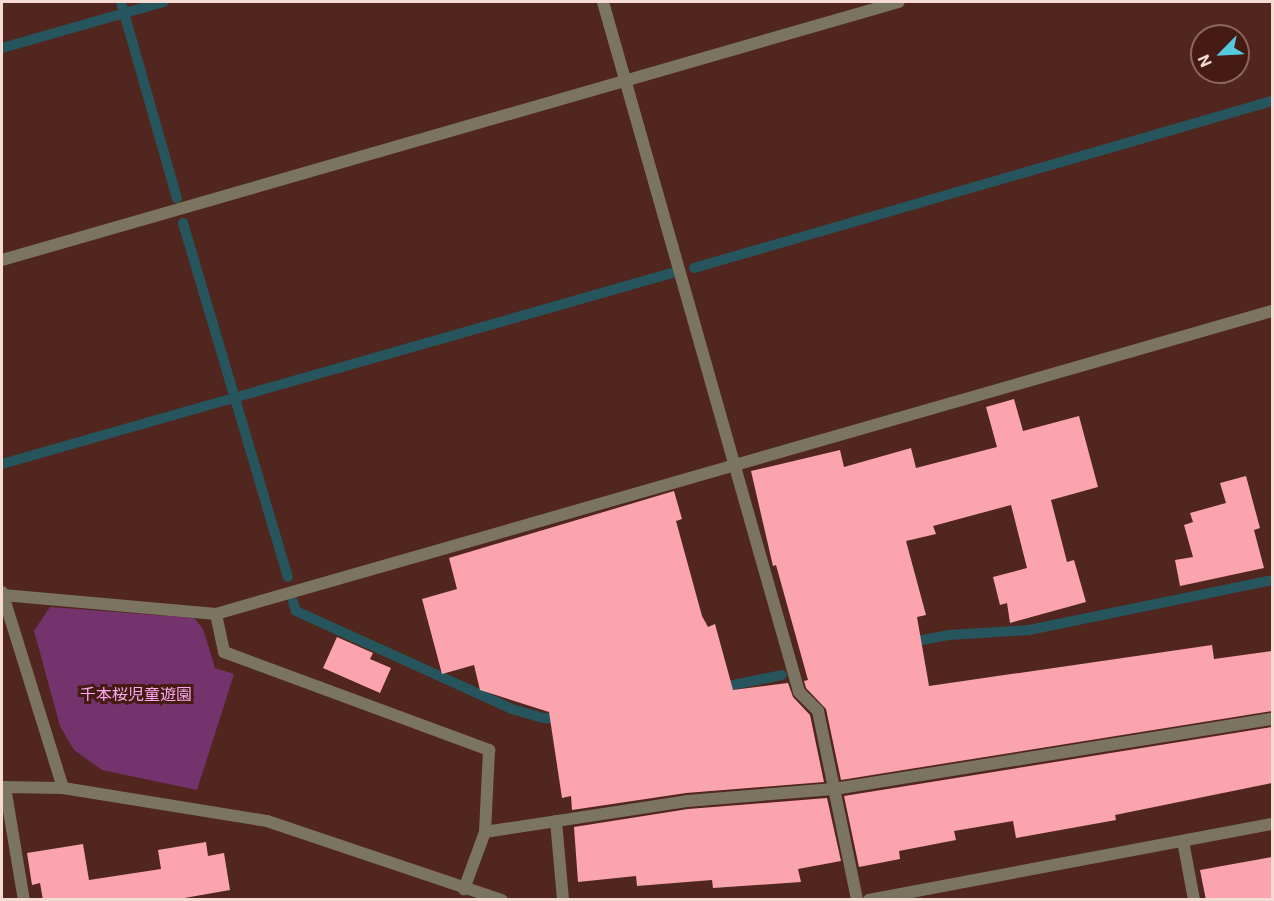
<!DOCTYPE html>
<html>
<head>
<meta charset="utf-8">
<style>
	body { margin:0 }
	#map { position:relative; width:1274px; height:901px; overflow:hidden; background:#50261e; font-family:Roboto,"Noto Sans JP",sans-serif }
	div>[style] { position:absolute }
	.green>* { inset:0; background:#75336e }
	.stream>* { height:10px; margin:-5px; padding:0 5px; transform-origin:5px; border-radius:5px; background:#26555d }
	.building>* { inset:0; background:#fba4ae }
	.minor>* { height:12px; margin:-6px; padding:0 6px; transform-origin:6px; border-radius:6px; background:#7a7461 }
	.tertiary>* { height:12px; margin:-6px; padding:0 6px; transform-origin:6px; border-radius:6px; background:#7a7461 }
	span { translate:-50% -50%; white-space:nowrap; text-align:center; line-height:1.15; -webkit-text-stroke:6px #451b14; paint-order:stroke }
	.park-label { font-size:16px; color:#fbaaef }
	.frame { position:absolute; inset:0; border:3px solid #f6dad4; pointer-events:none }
	.north { position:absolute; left:1190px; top:24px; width:60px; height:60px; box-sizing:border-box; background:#451b14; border:2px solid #8c6761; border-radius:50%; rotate:246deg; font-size:16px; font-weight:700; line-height:24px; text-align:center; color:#f6dad4 }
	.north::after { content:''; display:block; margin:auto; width:21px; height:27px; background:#55cadf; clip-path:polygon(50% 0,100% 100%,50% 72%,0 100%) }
</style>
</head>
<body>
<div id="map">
	<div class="green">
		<i style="clip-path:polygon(50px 607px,194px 618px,203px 629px,215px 668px,234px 674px,197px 790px,102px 770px,74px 750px,60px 726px,34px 631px)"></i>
	</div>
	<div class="stream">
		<i style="left:121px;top:2px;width:204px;rotate:74.1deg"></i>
		<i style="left:2px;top:48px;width:168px;rotate:-15.9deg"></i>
		<i style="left:183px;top:223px;width:369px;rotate:73.5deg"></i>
		<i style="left:694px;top:268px;width:602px;rotate:-16.12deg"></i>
		<i style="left:2px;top:464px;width:697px;rotate:-15.91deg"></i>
		<i style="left:293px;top:602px;width:9px;rotate:72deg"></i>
		<i style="left:296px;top:611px;width:237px;rotate:24.4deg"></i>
		<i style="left:512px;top:709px;width:32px;rotate:16deg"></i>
		<i style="left:543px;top:718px;width:21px;rotate:3deg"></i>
		<i style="left:907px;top:643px;width:43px;rotate:-10.8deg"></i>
		<i style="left:949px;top:635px;width:80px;rotate:-3.6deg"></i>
		<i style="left:1029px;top:630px;width:248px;rotate:-11.6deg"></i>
		<i style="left:718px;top:688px;width:65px;rotate:-11.5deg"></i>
	</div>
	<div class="building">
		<i style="clip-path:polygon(1014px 399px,1023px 431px,1079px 416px,1098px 487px,1051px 500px,1067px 562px,1074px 560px,1086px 602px,1010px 623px,1007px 603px,1000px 605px,993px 577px,1027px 568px,1011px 505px,933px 526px,936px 534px,906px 541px,926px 615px,917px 617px,929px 686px,1212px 645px,1214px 659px,1272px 651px,1272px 711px,841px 780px,826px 709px,806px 688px,804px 681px,808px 680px,776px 565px,773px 566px,751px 471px,840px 450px,844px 467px,911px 448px,916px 468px,997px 447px,986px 407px)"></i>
		<i style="clip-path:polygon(1246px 476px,1260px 528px,1254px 530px,1264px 568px,1180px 586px,1175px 560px,1193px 557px,1184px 525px,1193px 522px,1190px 513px,1226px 503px,1220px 483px)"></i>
		<i style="clip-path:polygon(674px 491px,682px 519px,676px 521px,702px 616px,708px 627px,715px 624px,733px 690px,788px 683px,793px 697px,810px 715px,824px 782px,686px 793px,572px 810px,571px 796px,562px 798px,549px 712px,480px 690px,474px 665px,442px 674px,422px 599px,457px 589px,449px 558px)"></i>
		<i style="clip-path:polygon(337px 637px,373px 653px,370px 659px,391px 668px,380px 693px,323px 668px)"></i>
		<i style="clip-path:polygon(1272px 727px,1272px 783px,1115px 815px,1116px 820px,1016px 838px,1013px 821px,954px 831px,956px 840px,899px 851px,900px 859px,859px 867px,844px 796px)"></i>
		<i style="clip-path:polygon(827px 798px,841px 861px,798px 869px,801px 882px,713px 888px,712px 880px,637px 886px,636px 876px,578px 882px,574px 827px,688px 809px)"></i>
		<i style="clip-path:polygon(206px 842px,208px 856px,224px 853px,230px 890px,173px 900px,43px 900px,40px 883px,32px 885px,27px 853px,83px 844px,89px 880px,161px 869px,158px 850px)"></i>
		<i style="clip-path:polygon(1272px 857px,1272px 900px,1206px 900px,1200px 870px)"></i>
	</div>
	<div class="minor">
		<i style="left:603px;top:2px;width:717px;rotate:74.14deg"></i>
		<i style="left:799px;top:692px;width:27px;rotate:45deg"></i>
		<i style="left:818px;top:711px;width:193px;rotate:78.3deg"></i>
		<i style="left:2px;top:260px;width:933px;rotate:-16.05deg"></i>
		<i style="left:2px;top:592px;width:205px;rotate:72.7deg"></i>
		<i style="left:3px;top:595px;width:214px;rotate:5.1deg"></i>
		<i style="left:216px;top:614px;width:1099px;rotate:-16.01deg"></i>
		<i style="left:216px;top:614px;width:39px;rotate:78deg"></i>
		<i style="left:224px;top:652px;width:283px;rotate:20.3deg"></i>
		<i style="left:489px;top:750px;width:82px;rotate:92.8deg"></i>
		<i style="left:485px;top:832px;width:61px;rotate:110.2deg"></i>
		<i style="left:5px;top:787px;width:115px;rotate:80.5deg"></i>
		<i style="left:556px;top:821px;width:79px;rotate:84.9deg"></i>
		<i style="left:485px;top:832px;width:204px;rotate:-8.7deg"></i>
		<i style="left:687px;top:801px;width:147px;rotate:-4.7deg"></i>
		<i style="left:834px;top:789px;width:444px;rotate:-9.1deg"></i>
		<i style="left:1183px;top:841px;width:60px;rotate:79.4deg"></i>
	</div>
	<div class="tertiary">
		<i style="left:2px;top:787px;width:61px;rotate:0.9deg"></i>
		<i style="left:63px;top:788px;width:207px;rotate:9.2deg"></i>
		<i style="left:267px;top:821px;width:248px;rotate:18.6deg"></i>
		<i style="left:869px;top:900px;width:410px;rotate:-10.7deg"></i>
	</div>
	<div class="park-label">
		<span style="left:136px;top:695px">千本桜児童遊園</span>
	</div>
	<div class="frame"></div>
	<div class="north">N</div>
</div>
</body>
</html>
